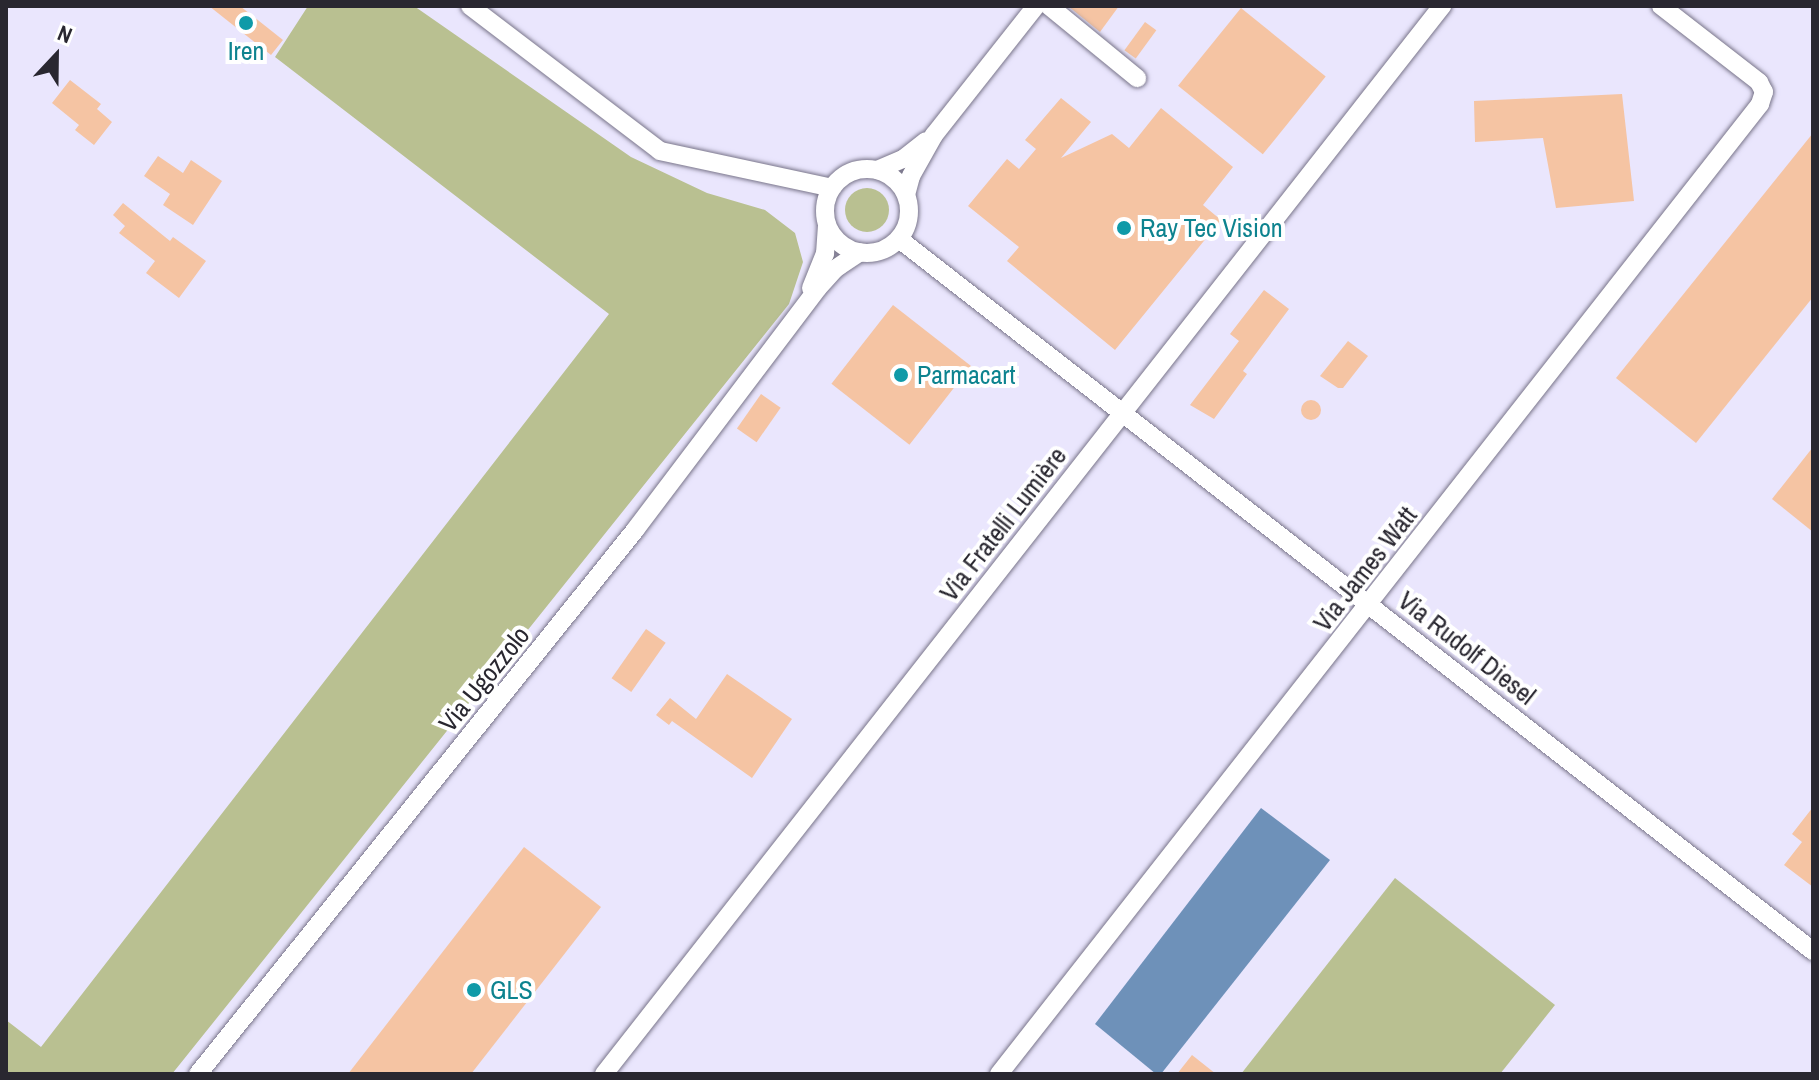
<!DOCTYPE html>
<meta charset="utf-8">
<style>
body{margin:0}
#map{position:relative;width:1819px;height:1080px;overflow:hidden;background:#eae6fd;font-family:"Archivo Narrow",sans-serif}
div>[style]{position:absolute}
.green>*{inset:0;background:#b9c091}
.round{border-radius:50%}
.water>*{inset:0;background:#6e91b9}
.building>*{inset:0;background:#f5c4a3;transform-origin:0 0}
.roads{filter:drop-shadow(0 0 2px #79758a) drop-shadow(0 0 2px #79758a)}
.street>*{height:18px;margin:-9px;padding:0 9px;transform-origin:9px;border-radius:9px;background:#fff}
.street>.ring{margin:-9px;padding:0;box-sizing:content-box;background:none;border:18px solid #fff;border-radius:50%}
.dots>*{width:22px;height:22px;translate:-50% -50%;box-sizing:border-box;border:4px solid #fff;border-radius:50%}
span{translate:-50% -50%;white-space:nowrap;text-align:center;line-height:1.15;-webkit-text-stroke:8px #fff;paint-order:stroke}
.culture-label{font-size:26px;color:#0d838f}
.left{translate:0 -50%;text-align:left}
.street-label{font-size:26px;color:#292730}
.frame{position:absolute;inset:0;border:8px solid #292730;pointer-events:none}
.north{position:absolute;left:16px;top:16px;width:80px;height:80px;-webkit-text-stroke:6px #fff;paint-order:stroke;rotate:22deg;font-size:22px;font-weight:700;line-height:32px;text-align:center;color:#292730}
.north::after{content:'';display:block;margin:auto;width:28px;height:36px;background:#292730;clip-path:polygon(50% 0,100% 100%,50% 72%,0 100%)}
</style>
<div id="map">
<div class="green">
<i style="clip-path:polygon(308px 6px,414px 6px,631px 157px,707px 193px,765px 210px,795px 233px,803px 262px,789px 304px,172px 1074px,6px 1074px,6px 1020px,41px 1047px,609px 314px,275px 57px)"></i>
<i class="round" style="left:845px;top:188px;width:44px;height:44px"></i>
<i style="clip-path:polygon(1395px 878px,1555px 1005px,1500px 1074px,1241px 1074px)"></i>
</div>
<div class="water">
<i style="clip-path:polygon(1261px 808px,1330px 860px,1161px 1074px,1156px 1074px,1095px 1024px)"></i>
</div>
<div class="building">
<i style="clip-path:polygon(209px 6px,240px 6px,283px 40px,271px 55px)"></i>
<i style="clip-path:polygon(1068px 6px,1119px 6px,1100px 32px)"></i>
<i style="left:1241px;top:8px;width:109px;height:100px;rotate:39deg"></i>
<i style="left:1145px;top:22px;width:14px;height:35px;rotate:36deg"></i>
<i style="clip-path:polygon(70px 80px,101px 104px,97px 109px,112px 122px,94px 145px,75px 130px,79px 125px,52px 103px)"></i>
<i style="clip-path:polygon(1622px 94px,1634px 201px,1556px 208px,1543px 138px,1475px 142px,1474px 101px)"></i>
<i style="clip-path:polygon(1061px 98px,1091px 122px,1061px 158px,1112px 134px,1129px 148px,1161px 108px,1233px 167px,1203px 205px,1221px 220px,1115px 350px,1007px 261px,1019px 247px,968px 206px,1007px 159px,1019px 169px,1036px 149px,1025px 140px)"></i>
<i style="clip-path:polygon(1813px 133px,1813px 297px,1696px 443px,1616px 378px)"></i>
<i style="clip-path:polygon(158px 156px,183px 173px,191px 160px,222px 181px,193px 225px,163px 205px,170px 194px,144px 176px)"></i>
<i style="clip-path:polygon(123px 203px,170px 241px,173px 237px,206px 261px,179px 298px,146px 273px,155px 261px,119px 233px,125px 226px,113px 215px)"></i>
<i style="clip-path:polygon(1264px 290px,1289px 309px,1243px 371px,1247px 374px,1214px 419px,1190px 405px,1239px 341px,1230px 334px)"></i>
<i style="left:893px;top:305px;width:99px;height:100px;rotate:38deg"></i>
<i style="clip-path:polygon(1348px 341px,1368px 356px,1343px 388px,1338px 388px,1320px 376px)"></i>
<i style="left:761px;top:394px;width:24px;height:42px;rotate:35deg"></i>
<i class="round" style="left:1301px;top:400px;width:20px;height:20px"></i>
<i style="clip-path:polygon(1813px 447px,1813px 532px,1772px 499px)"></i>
<i style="left:646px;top:629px;width:24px;height:60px;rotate:35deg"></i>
<i style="clip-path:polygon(727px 674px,792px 719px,752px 778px,672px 721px,669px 725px,656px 715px,670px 698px,696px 719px)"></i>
<i style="clip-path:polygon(1813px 807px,1813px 887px,1784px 865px,1802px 842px,1792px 834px)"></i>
<i style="clip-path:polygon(524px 847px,601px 907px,471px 1074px,348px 1074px)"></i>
<i style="clip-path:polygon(1192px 1055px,1216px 1074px,1177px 1074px)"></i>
</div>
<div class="roads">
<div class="street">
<i style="left:470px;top:6px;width:239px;rotate:37.3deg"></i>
<i style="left:660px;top:151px;width:176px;rotate:12.1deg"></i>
<i style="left:1049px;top:6px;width:114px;rotate:39.3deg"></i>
<i class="ring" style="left:825px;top:169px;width:66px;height:66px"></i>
<i style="left:877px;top:170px;width:28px;rotate:-23deg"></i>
<i style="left:903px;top:159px;width:29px;rotate:-38deg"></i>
<i style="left:906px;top:195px;width:20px;rotate:-75deg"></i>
<i style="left:911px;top:176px;width:47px;rotate:-60.7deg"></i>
<i style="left:934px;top:135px;width:164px;rotate:-51.7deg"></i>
<i style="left:899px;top:239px;width:1159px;rotate:37.92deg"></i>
<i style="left:811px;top:288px;width:37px;rotate:-68deg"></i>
<i style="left:825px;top:254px;width:29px;rotate:-86deg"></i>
<i style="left:198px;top:1074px;width:698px;rotate:-51.22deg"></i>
<i style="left:635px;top:530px;width:303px;rotate:-52.9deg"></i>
<i style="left:818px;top:288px;width:25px;rotate:-48deg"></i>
<i style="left:835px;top:269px;width:30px;rotate:-34deg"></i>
<i style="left:604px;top:1074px;width:1358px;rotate:-51.88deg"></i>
<i style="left:999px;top:1074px;width:1233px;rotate:-51.88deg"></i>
<i style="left:1760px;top:104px;width:13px;rotate:-72deg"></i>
<i style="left:1764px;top:92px;width:11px;rotate:-117deg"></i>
<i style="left:1759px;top:82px;width:124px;rotate:-142.2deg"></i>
</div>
</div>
<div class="dots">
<i style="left:246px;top:23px;background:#0f9aa8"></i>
<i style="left:1124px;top:228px;background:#0f9aa8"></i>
<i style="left:901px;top:375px;background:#0f9aa8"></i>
<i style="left:474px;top:990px;background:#0f9aa8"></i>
</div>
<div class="culture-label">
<span style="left:246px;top:51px">Iren</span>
<span class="left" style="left:1140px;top:228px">Ray Tec Vision</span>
<span class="left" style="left:917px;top:375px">Parmacart</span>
<span class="left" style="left:490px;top:990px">GLS</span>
</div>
<div class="street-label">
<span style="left:1003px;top:524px;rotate:-52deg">Via Fratelli Lumière</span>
<span style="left:1365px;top:569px;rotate:-52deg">Via James Watt</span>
<span style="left:1467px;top:648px;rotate:38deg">Via Rudolf Diesel</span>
<span style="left:484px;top:679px;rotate:-51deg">Via Ugozzolo</span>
</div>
<div class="frame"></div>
<div class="north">N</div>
</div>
